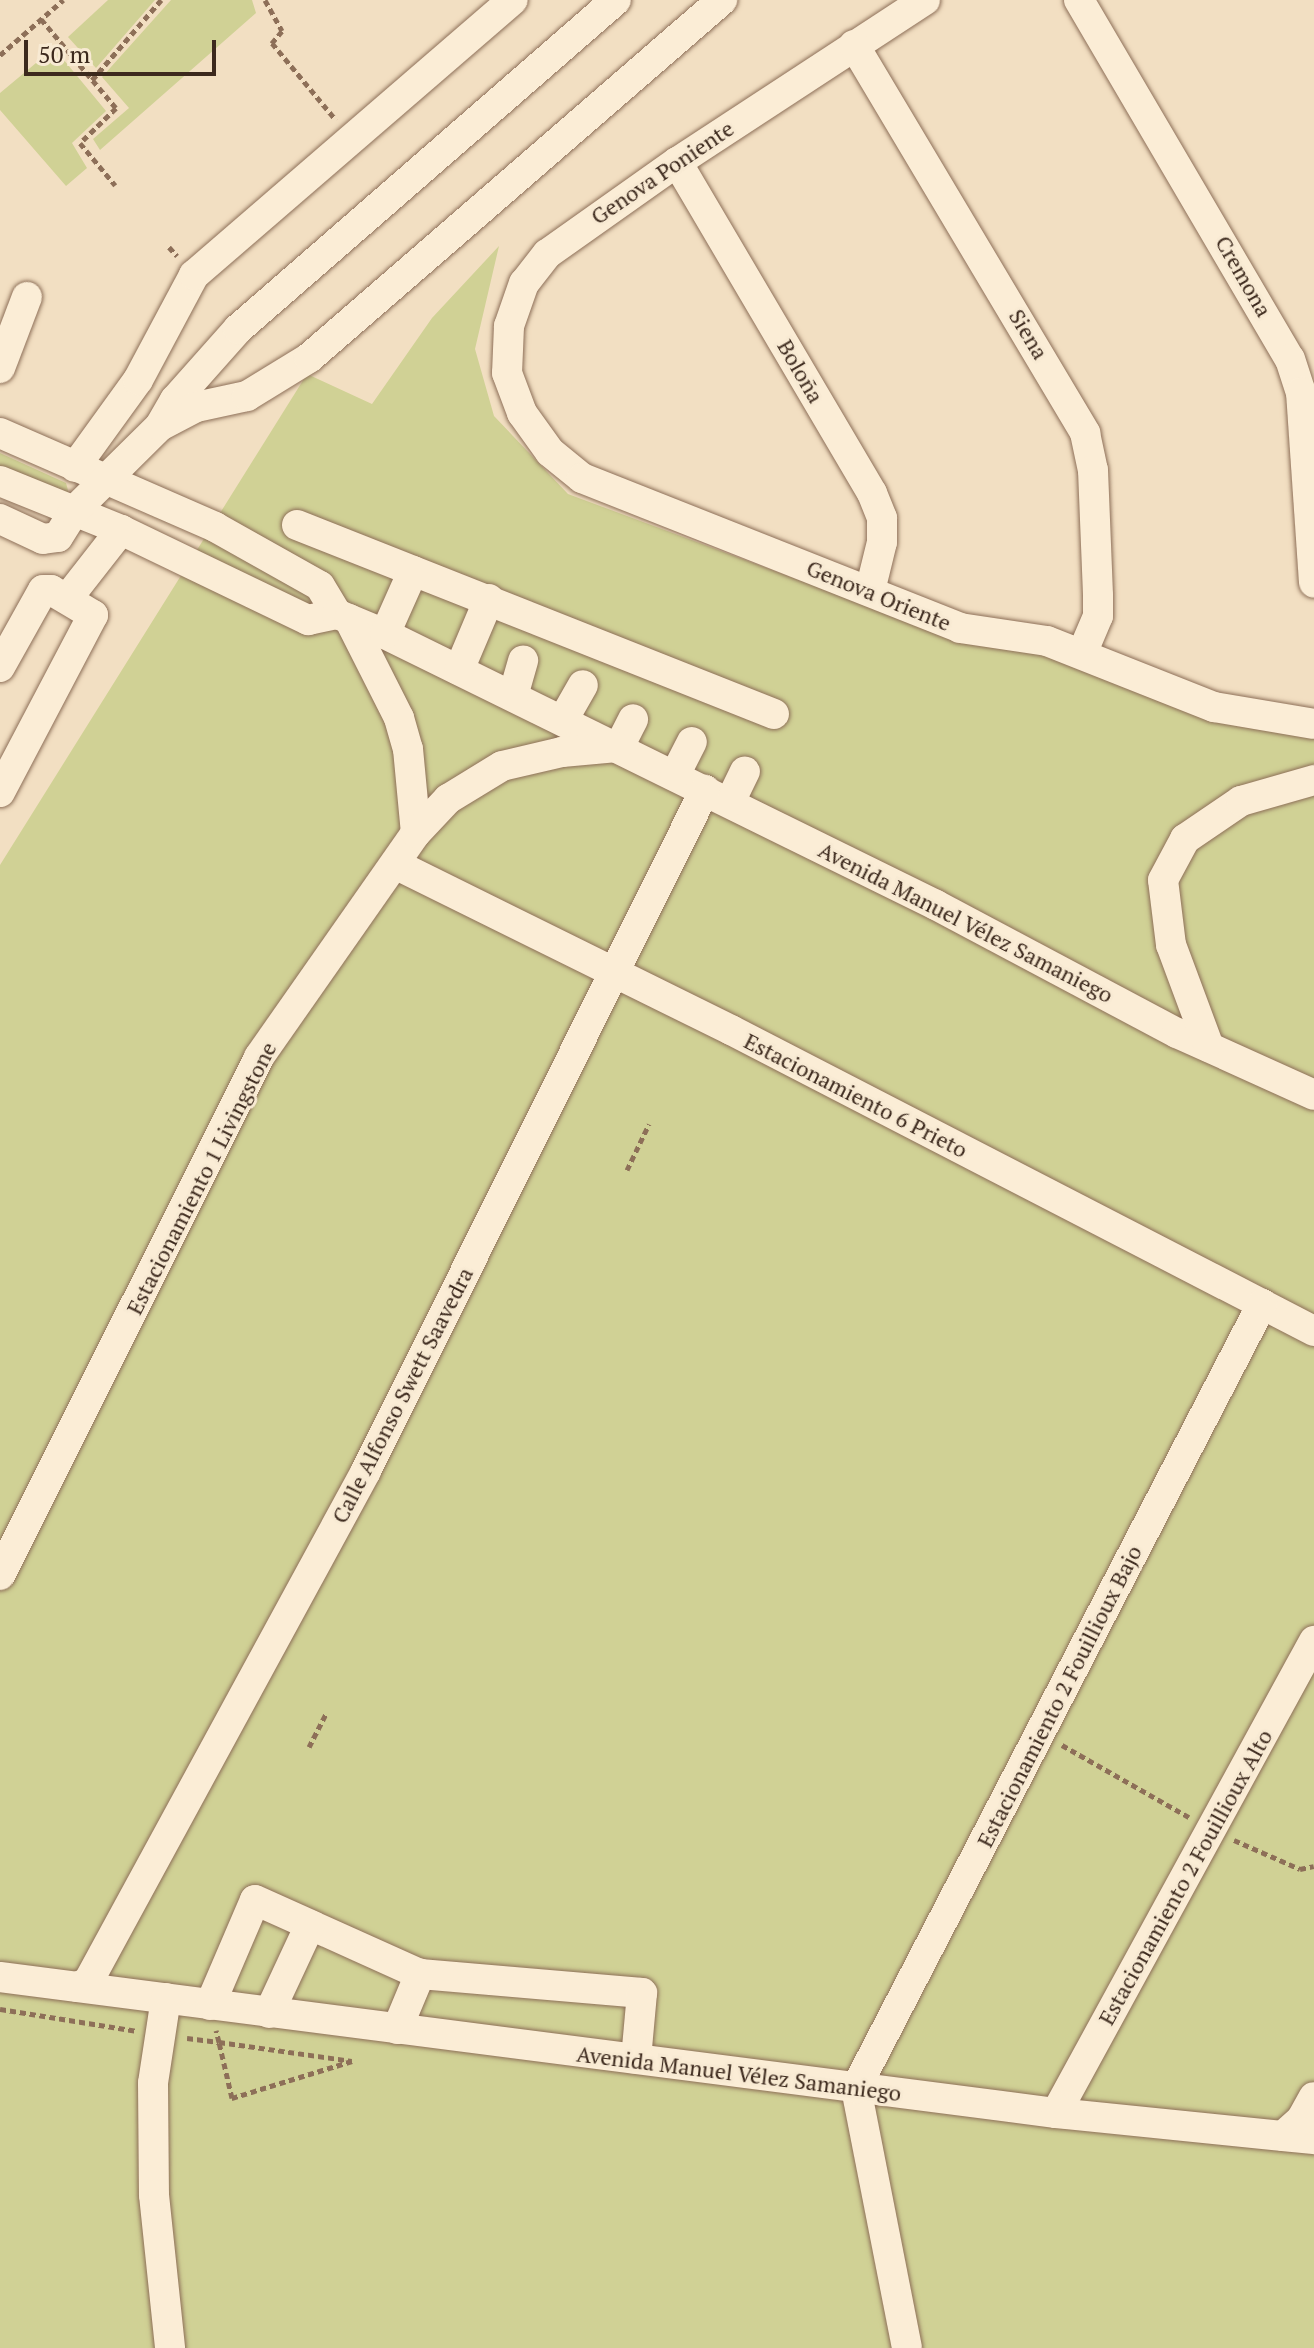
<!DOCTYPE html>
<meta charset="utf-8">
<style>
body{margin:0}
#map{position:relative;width:1314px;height:2348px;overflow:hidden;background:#f2dfc2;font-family:"PT Serif",serif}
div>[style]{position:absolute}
.green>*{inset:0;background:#d0d195}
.path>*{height:5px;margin-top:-2.5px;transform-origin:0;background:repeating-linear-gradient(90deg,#8d6f58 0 6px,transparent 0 10px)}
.roads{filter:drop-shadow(0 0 2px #8d6f58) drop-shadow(0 0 2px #8d6f58)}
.minor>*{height:30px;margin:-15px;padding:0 15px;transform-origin:15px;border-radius:15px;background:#fbedd6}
span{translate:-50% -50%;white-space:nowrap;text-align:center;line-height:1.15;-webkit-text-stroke:6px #f8ead3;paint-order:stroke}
.street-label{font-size:22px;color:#3c291d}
.scale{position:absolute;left:24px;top:40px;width:192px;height:36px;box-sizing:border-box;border:4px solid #3c291d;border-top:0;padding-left:10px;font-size:24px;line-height:28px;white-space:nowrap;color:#3c291d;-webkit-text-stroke:6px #f8ead3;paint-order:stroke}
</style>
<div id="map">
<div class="green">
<i style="clip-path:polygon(108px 0,155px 0,96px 68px,68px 37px)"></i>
<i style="clip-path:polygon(171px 0,252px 0,256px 13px,100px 150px,93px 139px,129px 108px,102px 77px)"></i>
<i style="clip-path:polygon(54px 48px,106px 111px,72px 143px,87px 168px,66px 186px,0 110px,0 93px)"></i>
<i style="clip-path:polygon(499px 246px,475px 349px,494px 416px,568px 494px,866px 605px,1044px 648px,1314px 737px,1314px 2348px,0 2348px,0 865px,307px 374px,372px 404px,432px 318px)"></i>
<i style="clip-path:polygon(0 453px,66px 483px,69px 494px,0 472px)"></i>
</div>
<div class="path">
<i style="left:265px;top:0;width:35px;rotate:61deg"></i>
<i style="left:282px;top:31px;width:16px;rotate:130deg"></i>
<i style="left:272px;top:43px;width:100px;rotate:50.3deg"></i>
<i style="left:41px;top:19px;width:116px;rotate:49.9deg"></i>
<i style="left:116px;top:108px;width:50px;rotate:135.8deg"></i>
<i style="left:80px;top:143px;width:55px;rotate:50.2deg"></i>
<i style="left:0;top:55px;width:84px;rotate:-41.1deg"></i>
<i style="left:92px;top:80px;width:106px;rotate:-49.2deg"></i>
<i style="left:169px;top:247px;width:12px;rotate:48deg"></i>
<i style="left:627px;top:1170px;width:51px;rotate:-64.4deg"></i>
<i style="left:1062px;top:1745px;width:146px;rotate:29.6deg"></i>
<i style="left:309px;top:1747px;width:37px;rotate:-63deg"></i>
<i style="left:1234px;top:1840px;width:72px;rotate:23.7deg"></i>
<i style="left:1300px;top:1869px;width:14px;rotate:-12deg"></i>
<i style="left:0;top:2009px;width:139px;rotate:9.1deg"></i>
<i style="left:187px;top:2038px;width:32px;rotate:7deg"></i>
<i style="left:219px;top:2042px;width:134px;rotate:8.1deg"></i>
<i style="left:352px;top:2061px;width:126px;rotate:162.9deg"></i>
<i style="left:232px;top:2098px;width:57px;rotate:-103.1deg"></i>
<i style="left:219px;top:2042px;width:12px;rotate:-104deg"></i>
</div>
<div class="roads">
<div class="minor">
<i style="left:925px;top:0;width:296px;rotate:146.8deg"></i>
<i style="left:677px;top:162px;width:159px;rotate:144.7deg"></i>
<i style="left:547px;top:254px;width:37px;rotate:128deg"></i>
<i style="left:524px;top:283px;width:46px;rotate:109.2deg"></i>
<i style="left:509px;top:326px;width:47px;rotate:92.4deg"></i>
<i style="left:507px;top:373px;width:43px;rotate:69.4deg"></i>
<i style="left:522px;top:413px;width:48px;rotate:54.3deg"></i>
<i style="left:550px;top:452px;width:41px;rotate:39.1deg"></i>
<i style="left:582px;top:478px;width:407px;rotate:21.6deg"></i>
<i style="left:960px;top:628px;width:88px;rotate:8.5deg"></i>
<i style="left:1047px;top:641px;width:180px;rotate:21.6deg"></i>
<i style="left:1214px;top:707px;width:101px;rotate:9.6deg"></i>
<i style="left:1079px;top:0;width:416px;rotate:59.6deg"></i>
<i style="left:1290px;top:359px;width:35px;rotate:72deg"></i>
<i style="left:1301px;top:392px;width:191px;rotate:86.1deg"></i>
<i style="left:854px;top:45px;width:452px;rotate:59.2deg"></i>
<i style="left:1085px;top:433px;width:38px;rotate:78deg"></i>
<i style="left:1093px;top:470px;width:126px;rotate:87.7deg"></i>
<i style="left:1098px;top:596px;width:20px;rotate:90deg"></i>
<i style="left:1098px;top:616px;width:39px;rotate:113deg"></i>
<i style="left:677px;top:162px;width:384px;rotate:59.5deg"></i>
<i style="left:872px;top:493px;width:27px;rotate:68deg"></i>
<i style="left:882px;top:518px;width:24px;rotate:90deg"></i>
<i style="left:882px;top:542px;width:50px;rotate:103.8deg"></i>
<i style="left:0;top:368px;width:76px;rotate:-69.2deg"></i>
<i style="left:161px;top:424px;width:28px;rotate:-60deg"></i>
<i style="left:175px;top:400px;width:95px;rotate:-48.4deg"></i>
<i style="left:238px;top:329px;width:501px;rotate:-41.04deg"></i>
<i style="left:0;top:433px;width:235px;rotate:23.6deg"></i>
<i style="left:215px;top:527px;width:120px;rotate:29.3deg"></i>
<i style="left:320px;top:586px;width:33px;rotate:59deg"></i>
<i style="left:75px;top:467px;width:107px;rotate:-54.1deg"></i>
<i style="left:138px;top:380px;width:119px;rotate:-61.9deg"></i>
<i style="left:194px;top:275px;width:421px;rotate:-40.8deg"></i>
<i style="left:0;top:481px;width:131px;rotate:22deg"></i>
<i style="left:121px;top:530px;width:208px;rotate:25.7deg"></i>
<i style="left:308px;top:620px;width:30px;rotate:-12deg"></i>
<i style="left:337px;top:614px;width:52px;rotate:22.6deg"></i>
<i style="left:385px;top:634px;width:614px;rotate:26.19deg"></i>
<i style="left:936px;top:905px;width:273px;rotate:28deg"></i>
<i style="left:1177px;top:1033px;width:150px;rotate:24.3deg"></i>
<i style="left:0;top:519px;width:47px;rotate:24.9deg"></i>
<i style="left:43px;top:539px;width:15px;rotate:-8deg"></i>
<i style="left:58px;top:537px;width:31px;rotate:-58deg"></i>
<i style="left:74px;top:511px;width:121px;rotate:-44.7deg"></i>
<i style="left:160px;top:426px;width:41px;rotate:-27.8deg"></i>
<i style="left:196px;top:407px;width:52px;rotate:-12.2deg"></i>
<i style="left:247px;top:396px;width:73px;rotate:-31.5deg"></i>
<i style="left:309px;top:358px;width:547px;rotate:-40.92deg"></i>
<i style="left:297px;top:525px;width:513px;rotate:21.61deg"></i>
<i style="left:67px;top:599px;width:88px;rotate:-52deg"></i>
<i style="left:349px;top:619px;width:111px;rotate:63.2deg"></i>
<i style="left:399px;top:718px;width:32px;rotate:74deg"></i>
<i style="left:408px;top:749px;width:84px;rotate:84.6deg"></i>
<i style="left:385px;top:634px;width:69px;rotate:-66deg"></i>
<i style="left:0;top:667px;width:88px;rotate:-60.8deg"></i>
<i style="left:43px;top:590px;width:8px"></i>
<i style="left:51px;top:590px;width:49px;rotate:30.8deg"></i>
<i style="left:93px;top:615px;width:200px;rotate:117.7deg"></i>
<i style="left:459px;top:670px;width:77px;rotate:-67.1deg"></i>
<i style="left:513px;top:696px;width:37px;rotate:-74deg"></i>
<i style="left:563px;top:720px;width:40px;rotate:-60.3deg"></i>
<i style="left:619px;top:747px;width:31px;rotate:-63deg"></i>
<i style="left:675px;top:775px;width:37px;rotate:-63deg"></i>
<i style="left:730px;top:802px;width:34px;rotate:-64deg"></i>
<i style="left:395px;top:864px;width:375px;rotate:26.3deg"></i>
<i style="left:731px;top:1030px;width:656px;rotate:27.31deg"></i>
<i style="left:1209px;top:1047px;width:109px;rotate:-110.4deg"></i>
<i style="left:1171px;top:945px;width:65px;rotate:-97deg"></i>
<i style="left:1163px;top:880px;width:47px;rotate:-61.8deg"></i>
<i style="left:1185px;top:839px;width:68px;rotate:-34.2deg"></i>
<i style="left:1241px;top:801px;width:76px;rotate:-16deg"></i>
<i style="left:0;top:1575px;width:579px;rotate:-63.43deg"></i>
<i style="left:259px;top:1057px;width:274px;rotate:-55deg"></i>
<i style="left:416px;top:833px;width:47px;rotate:-46.7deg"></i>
<i style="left:448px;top:799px;width:63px;rotate:-31.4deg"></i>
<i style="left:502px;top:766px;width:62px;rotate:-13.1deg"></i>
<i style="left:562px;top:752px;width:55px;rotate:-5.2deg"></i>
<i style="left:0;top:1977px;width:1065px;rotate:7.34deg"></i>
<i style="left:1056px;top:2113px;width:259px;rotate:5.8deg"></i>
<i style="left:77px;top:1987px;width:12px;rotate:-24deg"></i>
<i style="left:88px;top:1982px;width:582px;rotate:-61.45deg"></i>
<i style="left:366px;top:1471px;width:761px;rotate:-63.54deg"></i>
<i style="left:166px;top:1998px;width:86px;rotate:98.7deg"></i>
<i style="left:153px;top:2083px;width:112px;rotate:89.5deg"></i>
<i style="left:154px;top:2195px;width:154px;rotate:84deg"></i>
<i style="left:210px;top:2005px;width:114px;rotate:-66.8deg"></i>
<i style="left:255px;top:1900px;width:181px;rotate:24.2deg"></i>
<i style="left:420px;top:1974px;width:223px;rotate:4.9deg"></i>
<i style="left:642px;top:1993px;width:66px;rotate:95.2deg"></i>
<i style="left:269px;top:2013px;width:97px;rotate:-65deg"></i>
<i style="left:397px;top:2029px;width:60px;rotate:-67.3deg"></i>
<i style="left:1056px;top:2113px;width:538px;rotate:-61.34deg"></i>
<i style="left:1283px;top:2136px;width:24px;rotate:-42deg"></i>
<i style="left:1301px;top:2120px;width:26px;rotate:-61deg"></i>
<i style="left:907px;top:2348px;width:265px;rotate:-101.1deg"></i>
<i style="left:856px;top:2088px;width:883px;rotate:-62.62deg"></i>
</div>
</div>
<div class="street-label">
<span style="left:662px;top:172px;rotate:-34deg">Genova Poniente</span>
<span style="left:1244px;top:276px;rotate:60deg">Cremona</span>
<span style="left:1029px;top:334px;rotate:59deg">Siena</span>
<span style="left:801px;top:371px;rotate:60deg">Boloña</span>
<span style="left:879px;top:595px;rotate:22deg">Genova Oriente</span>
<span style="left:966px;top:922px;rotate:27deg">Avenida Manuel Vélez Samaniego</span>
<span style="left:856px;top:1095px;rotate:27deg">Estacionamiento 6 Prieto</span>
<span style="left:201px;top:1178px;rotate:-63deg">Estacionamiento 1 Livingstone</span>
<span style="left:402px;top:1395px;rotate:-63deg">Calle Alfonso Swett Saavedra</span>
<span style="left:1059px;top:1696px;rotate:-63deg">Estacionamiento 2 Fouillioux Bajo</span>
<span style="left:1185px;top:1877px;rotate:-61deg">Estacionamiento 2 Fouillioux Alto</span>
<span style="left:739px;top:2073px;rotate:7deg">Avenida Manuel Vélez Samaniego</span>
</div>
<div class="scale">50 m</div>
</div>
